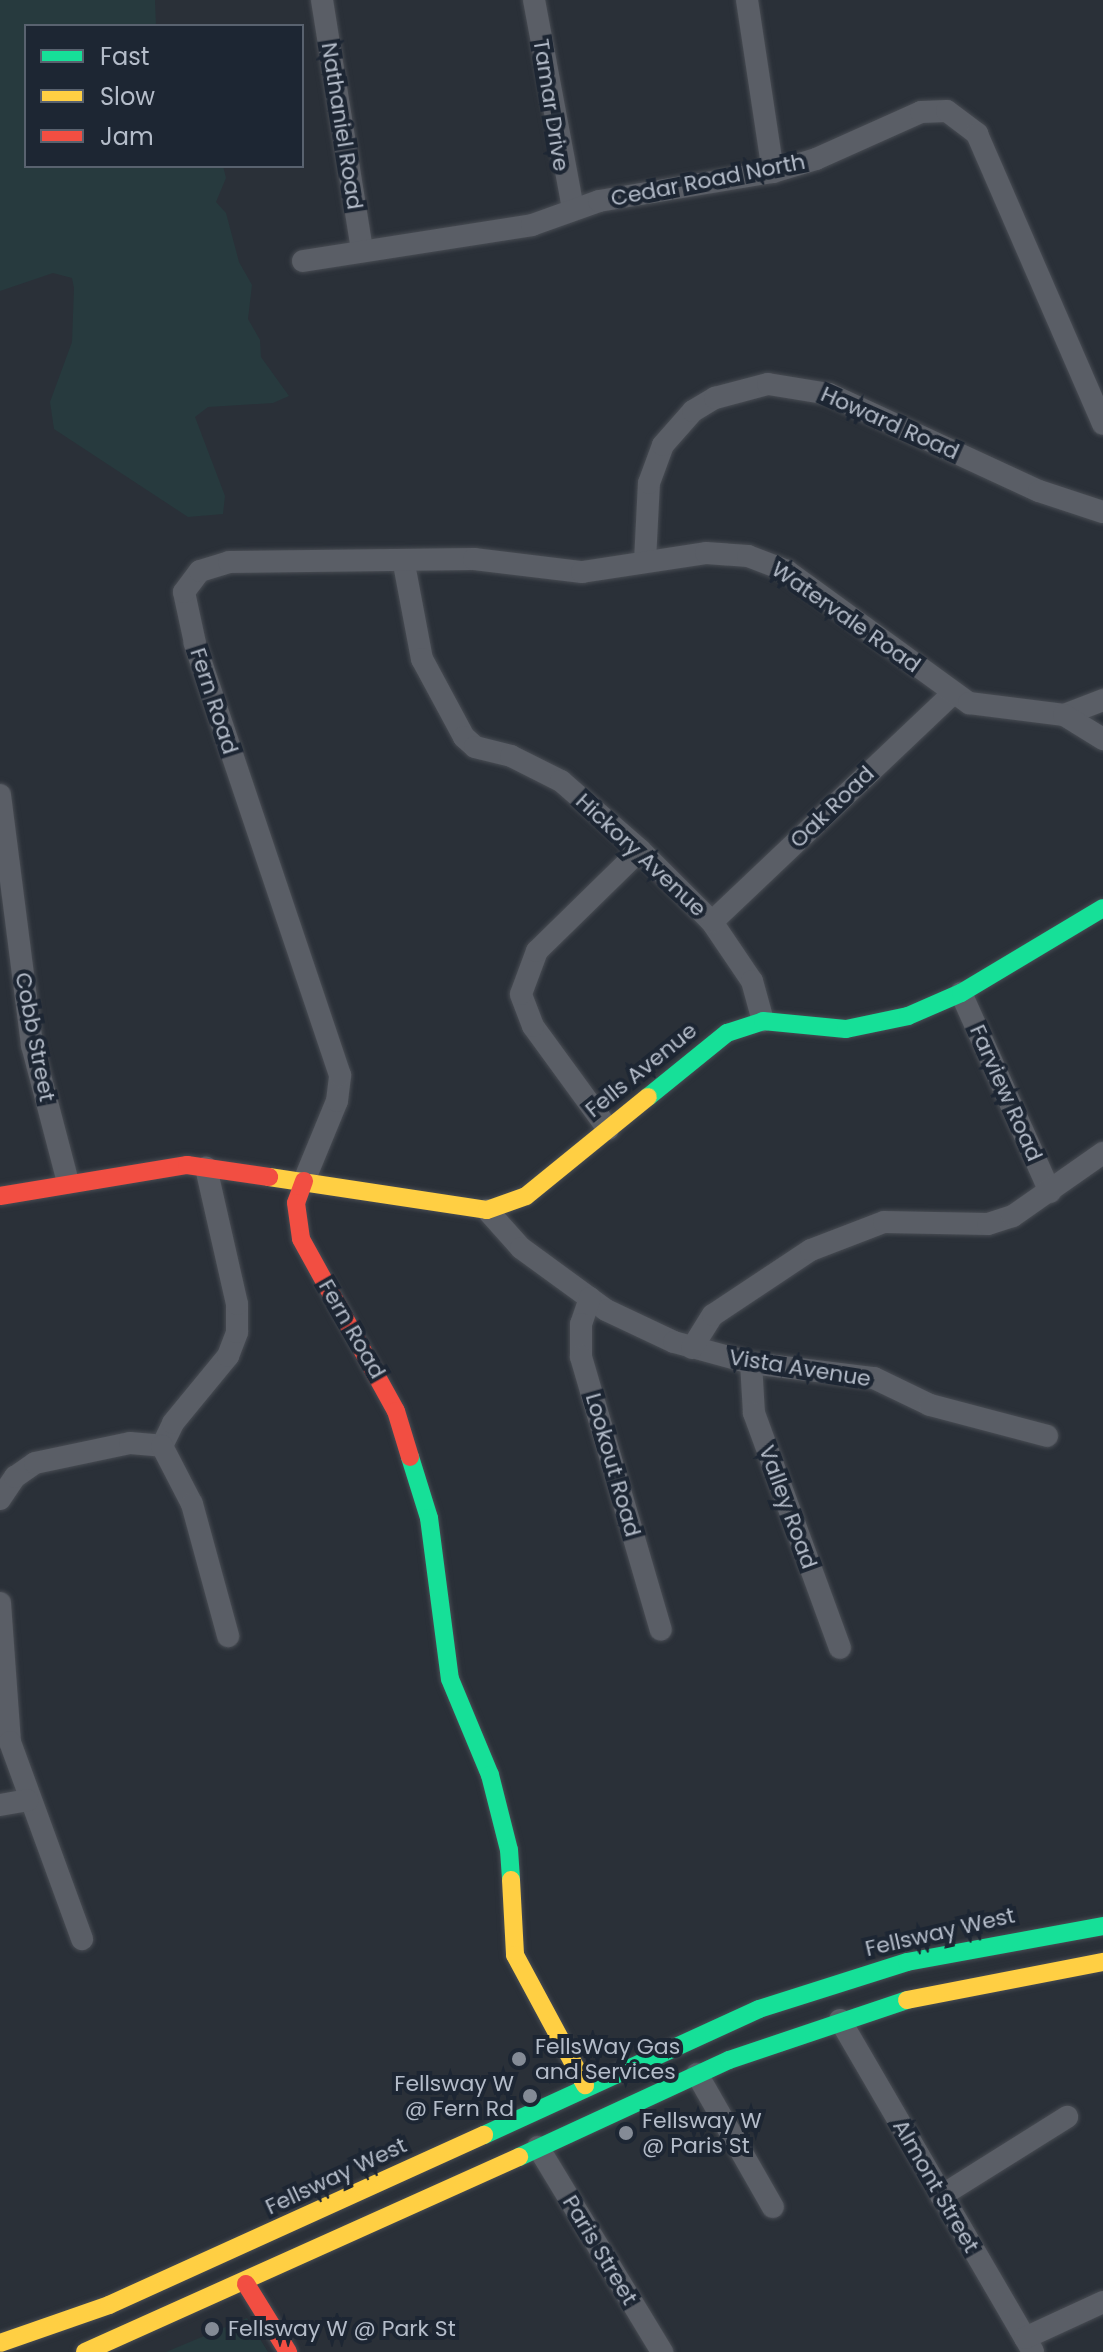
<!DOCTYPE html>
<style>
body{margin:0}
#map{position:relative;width:1103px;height:2352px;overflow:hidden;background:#2a3038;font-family:Poppins,sans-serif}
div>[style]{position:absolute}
.green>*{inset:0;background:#273a3e}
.roads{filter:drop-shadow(0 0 2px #484c53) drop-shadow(0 0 2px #484c53)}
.street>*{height:22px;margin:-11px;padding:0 11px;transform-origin:11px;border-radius:11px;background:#5a5e66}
.fast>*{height:18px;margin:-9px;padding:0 9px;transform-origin:9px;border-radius:9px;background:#16e098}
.slow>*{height:18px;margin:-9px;padding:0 9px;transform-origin:9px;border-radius:9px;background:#ffcf43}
.jam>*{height:18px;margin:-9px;padding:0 9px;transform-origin:9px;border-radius:9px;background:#f24e42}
.dots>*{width:22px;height:22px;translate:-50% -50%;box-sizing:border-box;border:4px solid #1d2633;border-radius:50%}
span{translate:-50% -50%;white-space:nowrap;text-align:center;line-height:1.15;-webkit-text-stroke:8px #1d2633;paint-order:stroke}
.street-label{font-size:22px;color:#b4bcc9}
.poi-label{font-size:22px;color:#b4bcc9}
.left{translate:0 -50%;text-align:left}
.right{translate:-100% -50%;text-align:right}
.legend{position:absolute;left:24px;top:24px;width:280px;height:144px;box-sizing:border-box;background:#1d2633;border:2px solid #59626f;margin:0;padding:10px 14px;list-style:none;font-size:24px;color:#b4bcc9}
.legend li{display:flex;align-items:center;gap:16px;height:40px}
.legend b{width:40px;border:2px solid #59626f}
</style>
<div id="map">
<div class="green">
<i style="clip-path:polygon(0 0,155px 0,156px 26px,26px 26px,26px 166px,223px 166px,226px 178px,216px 202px,226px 213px,239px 262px,252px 285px,248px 319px,260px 340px,261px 357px,289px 396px,273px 403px,208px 407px,195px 417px,225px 496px,223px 514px,188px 517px,54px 429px,50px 402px,72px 342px,74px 288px,72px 278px,53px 273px,0 291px)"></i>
<i style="clip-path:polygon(247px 2318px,268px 2352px,166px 2352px)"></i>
</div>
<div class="roads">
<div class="street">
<i style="left:322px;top:0;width:254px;rotate:80.9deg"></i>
<i style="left:534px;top:0;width:213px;rotate:79.4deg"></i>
<i style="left:747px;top:0;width:174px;rotate:81.4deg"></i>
<i style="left:303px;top:261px;width:232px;rotate:-8.9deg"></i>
<i style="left:532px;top:225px;width:71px;rotate:-19.7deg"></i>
<i style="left:599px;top:201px;width:176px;rotate:-9.5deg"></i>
<i style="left:773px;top:172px;width:45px;rotate:-16.8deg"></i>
<i style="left:816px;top:159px;width:115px;rotate:-24.1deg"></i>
<i style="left:921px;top:112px;width:26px;rotate:-2deg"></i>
<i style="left:947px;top:111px;width:38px;rotate:37deg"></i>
<i style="left:977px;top:134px;width:316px;rotate:66.5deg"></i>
<i style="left:645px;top:561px;width:78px;rotate:-87.1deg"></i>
<i style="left:649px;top:483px;width:40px;rotate:-69.8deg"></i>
<i style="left:663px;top:445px;width:45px;rotate:-48.6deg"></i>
<i style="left:693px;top:411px;width:26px;rotate:-31deg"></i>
<i style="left:715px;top:398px;width:55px;rotate:-14.8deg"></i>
<i style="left:768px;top:384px;width:62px;rotate:9.3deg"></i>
<i style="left:829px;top:394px;width:231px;rotate:24.8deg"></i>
<i style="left:1039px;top:491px;width:67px;rotate:18.2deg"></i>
<i style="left:404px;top:564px;width:97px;rotate:79.3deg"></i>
<i style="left:422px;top:659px;width:89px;rotate:61.7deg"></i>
<i style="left:464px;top:737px;width:15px;rotate:42deg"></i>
<i style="left:475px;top:747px;width:37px;rotate:14deg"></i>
<i style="left:511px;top:756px;width:56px;rotate:26.6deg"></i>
<i style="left:561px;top:781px;width:105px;rotate:41.1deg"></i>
<i style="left:640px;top:850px;width:102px;rotate:45deg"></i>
<i style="left:712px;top:922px;width:71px;rotate:55.9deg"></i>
<i style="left:752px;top:981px;width:41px;rotate:74.6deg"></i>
<i style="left:1064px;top:715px;width:42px;rotate:-21deg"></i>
<i style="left:0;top:795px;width:252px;rotate:82.7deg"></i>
<i style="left:32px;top:1045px;width:142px;rotate:75.3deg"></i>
<i style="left:712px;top:922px;width:332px;rotate:-43.5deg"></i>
<i style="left:961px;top:993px;width:218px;rotate:65.9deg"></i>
<i style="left:608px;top:1129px;width:127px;rotate:-126.1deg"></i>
<i style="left:533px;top:1026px;width:34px;rotate:-111deg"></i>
<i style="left:521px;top:994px;width:46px;rotate:-69.6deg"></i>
<i style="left:537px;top:951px;width:144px;rotate:-44.4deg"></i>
<i style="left:304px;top:1181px;width:87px;rotate:-67.6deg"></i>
<i style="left:337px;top:1101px;width:26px;rotate:-83deg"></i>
<i style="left:340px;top:1075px;width:456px;rotate:-108.6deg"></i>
<i style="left:195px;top:643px;width:52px;rotate:-102.2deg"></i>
<i style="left:184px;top:592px;width:26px;rotate:-53deg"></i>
<i style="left:200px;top:571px;width:30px;rotate:-17deg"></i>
<i style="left:229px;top:562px;width:245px;rotate:-0.7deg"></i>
<i style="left:474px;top:559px;width:109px;rotate:6.9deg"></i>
<i style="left:582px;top:572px;width:125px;rotate:-8.7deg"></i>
<i style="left:706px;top:553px;width:42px;rotate:4.1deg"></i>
<i style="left:748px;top:556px;width:42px;rotate:21deg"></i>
<i style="left:787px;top:571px;width:225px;rotate:36deg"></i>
<i style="left:969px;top:703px;width:96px;rotate:7.2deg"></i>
<i style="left:1064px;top:715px;width:46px;rotate:31.6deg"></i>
<i style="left:487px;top:1210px;width:51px;rotate:48.2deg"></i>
<i style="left:521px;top:1248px;width:105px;rotate:36.1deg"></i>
<i style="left:606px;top:1310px;width:75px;rotate:25.2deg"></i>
<i style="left:674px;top:1342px;width:80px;rotate:15.3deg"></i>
<i style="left:751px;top:1363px;width:124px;rotate:7deg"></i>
<i style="left:874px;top:1378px;width:62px;rotate:25.7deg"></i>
<i style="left:930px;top:1405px;width:121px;rotate:14.8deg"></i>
<i style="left:590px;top:1298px;width:28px;rotate:109deg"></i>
<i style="left:581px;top:1324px;width:33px;rotate:90deg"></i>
<i style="left:581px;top:1357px;width:284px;rotate:73.7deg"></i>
<i style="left:692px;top:1348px;width:39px;rotate:-58deg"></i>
<i style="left:713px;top:1315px;width:118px;rotate:-33.6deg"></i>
<i style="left:811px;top:1250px;width:78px;rotate:-21deg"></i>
<i style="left:884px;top:1222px;width:104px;rotate:1.1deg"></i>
<i style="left:988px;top:1224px;width:26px;rotate:-18deg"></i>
<i style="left:1013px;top:1216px;width:110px;rotate:-35deg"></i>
<i style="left:751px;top:1363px;width:50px;rotate:86.6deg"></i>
<i style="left:754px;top:1413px;width:250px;rotate:69.9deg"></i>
<i style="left:162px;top:1446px;width:25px;rotate:-64deg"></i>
<i style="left:173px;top:1423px;width:87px;rotate:-50.6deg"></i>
<i style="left:228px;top:1356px;width:26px;rotate:-69deg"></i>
<i style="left:237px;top:1332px;width:28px;rotate:-90deg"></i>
<i style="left:237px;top:1304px;width:140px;rotate:-102.8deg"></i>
<i style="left:0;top:1499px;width:27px;rotate:-56deg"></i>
<i style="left:15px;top:1477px;width:24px;rotate:-35deg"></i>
<i style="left:35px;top:1463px;width:97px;rotate:-11.9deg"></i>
<i style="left:130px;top:1443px;width:32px;rotate:5deg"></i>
<i style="left:162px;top:1446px;width:65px;rotate:62.7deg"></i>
<i style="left:192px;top:1504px;width:137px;rotate:74.7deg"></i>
<i style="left:0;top:1603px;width:139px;rotate:85.9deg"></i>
<i style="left:10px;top:1742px;width:210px;rotate:69.9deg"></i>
<i style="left:0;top:1805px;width:28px;rotate:-10deg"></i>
<i style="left:840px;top:2020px;width:384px;rotate:59.8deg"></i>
<i style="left:697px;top:2074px;width:153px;rotate:60.3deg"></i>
<i style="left:538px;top:2147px;width:240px;rotate:58.8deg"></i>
<i style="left:941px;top:2196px;width:149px;rotate:-32.1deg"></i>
<i style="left:1025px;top:2338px;width:86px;rotate:-24.8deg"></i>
</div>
<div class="fast">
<i style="left:648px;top:1097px;width:102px;rotate:-39deg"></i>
<i style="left:727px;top:1033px;width:38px;rotate:-18deg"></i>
<i style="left:763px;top:1021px;width:83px;rotate:5.5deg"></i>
<i style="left:846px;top:1029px;width:63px;rotate:-11.8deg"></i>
<i style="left:908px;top:1016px;width:58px;rotate:-23.5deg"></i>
<i style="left:961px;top:993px;width:165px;rotate:-30.9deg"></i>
<i style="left:410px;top:1457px;width:64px;rotate:72.7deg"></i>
<i style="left:429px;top:1518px;width:162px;rotate:82.6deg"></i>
<i style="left:450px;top:1679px;width:104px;rotate:67.4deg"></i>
<i style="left:490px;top:1775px;width:77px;rotate:75.8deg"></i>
<i style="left:509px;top:1850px;width:30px;rotate:86deg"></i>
<i style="left:484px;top:2135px;width:302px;rotate:-24.6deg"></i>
<i style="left:759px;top:2009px;width:155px;rotate:-17.6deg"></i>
<i style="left:907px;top:1962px;width:199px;rotate:-10.4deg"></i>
<i style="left:519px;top:2157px;width:231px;rotate:-24.8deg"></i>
<i style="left:729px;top:2060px;width:188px;rotate:-18.6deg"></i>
</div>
<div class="slow">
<i style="left:269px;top:1177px;width:220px;rotate:8.6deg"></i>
<i style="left:487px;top:1210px;width:41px;rotate:-19.7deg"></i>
<i style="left:526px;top:1196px;width:157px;rotate:-39.1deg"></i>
<i style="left:511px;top:1880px;width:75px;rotate:86.9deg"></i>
<i style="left:515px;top:1955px;width:148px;rotate:61.7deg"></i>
<i style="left:907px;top:2000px;width:200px;rotate:-11deg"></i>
<i style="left:0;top:2343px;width:115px;rotate:-19.2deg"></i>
<i style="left:109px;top:2305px;width:412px;rotate:-24.4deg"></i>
<i style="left:85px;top:2352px;width:476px;rotate:-24.2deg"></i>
</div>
<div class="jam">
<i style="left:304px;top:1181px;width:23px;rotate:110deg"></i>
<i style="left:296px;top:1203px;width:36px;rotate:82deg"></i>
<i style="left:301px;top:1239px;width:196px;rotate:61.1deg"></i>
<i style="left:396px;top:1411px;width:48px;rotate:73.1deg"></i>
<i style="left:0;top:1196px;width:190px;rotate:-9.4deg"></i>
<i style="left:187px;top:1165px;width:83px;rotate:8.3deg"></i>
<i style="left:246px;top:2284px;width:80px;rotate:58.3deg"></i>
</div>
</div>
<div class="dots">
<i style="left:519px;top:2059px;background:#848b96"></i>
<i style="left:530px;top:2096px;background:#848b96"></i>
<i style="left:626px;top:2133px;background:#848b96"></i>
<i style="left:212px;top:2329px;background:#848b96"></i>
</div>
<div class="street-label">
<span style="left:551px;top:105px;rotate:81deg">Tamar Drive</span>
<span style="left:342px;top:126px;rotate:81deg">Nathaniel Road</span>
<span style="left:708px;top:180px;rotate:-11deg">Cedar Road North</span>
<span style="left:890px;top:423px;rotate:24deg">Howard Road</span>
<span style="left:846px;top:617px;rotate:35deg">Watervale Road</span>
<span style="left:214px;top:701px;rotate:72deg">Fern Road</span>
<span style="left:832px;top:807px;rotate:-44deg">Oak Road</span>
<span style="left:641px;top:855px;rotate:43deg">Hickory Avenue</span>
<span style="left:35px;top:1037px;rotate:79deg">Cobb Street</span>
<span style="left:641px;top:1070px;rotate:-39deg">Fells Avenue</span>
<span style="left:1006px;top:1093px;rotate:66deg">Farview Road</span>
<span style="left:352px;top:1329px;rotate:60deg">Fern Road</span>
<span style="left:800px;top:1368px;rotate:9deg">Vista Avenue</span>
<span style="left:613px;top:1465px;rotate:74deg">Lookout Road</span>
<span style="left:788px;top:1507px;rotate:70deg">Valley Road</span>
<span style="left:940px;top:1932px;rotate:-13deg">Fellsway West</span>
<span style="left:336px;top:2176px;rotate:-25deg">Fellsway West</span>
<span style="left:936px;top:2186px;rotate:60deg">Almont Street</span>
<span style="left:600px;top:2250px;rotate:59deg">Paris Street</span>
</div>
<div class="poi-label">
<span class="left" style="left:535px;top:2059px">FellsWay Gas<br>and Services</span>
<span class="right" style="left:514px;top:2096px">Fellsway W<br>@ Fern Rd</span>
<span class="left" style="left:642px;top:2133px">Fellsway W<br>@ Paris St</span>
<span class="left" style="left:228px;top:2329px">Fellsway W @ Park St</span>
</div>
<ul class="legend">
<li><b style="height:10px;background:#16e098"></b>Fast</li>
<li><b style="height:10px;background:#ffcf43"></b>Slow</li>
<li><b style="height:10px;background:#f24e42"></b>Jam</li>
</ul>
</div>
